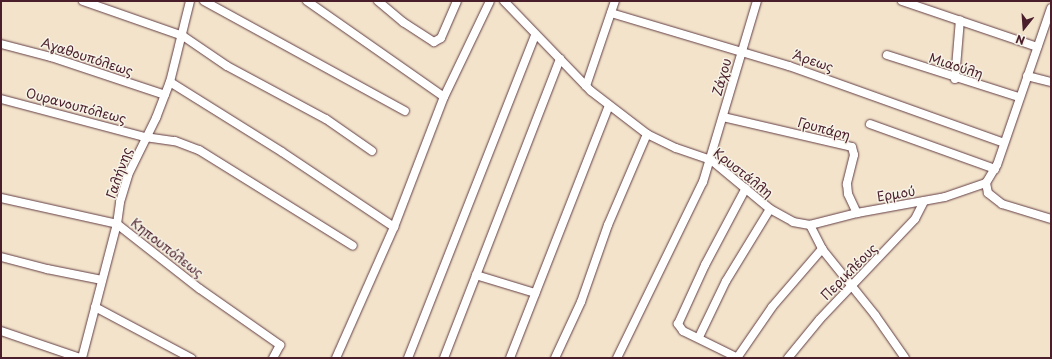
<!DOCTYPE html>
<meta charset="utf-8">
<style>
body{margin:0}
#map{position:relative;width:1052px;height:359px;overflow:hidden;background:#f2e3ca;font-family:"Playpen Sans",sans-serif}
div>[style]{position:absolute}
.roads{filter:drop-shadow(0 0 1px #633c43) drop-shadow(0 0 1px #633c43)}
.minor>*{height:8px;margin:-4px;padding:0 4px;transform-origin:4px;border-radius:4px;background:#fff}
span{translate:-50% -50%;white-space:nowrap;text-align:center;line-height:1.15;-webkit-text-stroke:3px #f7f3e8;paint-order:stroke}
.street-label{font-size:13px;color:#4a1f2b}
.frame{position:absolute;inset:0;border:2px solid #4a1f2b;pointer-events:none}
.north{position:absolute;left:1004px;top:8px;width:40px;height:40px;-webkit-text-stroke:3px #f7f3e8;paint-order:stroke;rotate:197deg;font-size:11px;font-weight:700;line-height:16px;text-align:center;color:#4a1f2b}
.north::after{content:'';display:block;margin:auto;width:14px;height:18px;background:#4a1f2b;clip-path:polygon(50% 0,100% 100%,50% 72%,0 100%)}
</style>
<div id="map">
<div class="roads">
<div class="minor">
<i style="left:83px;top:1px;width:106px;rotate:19.3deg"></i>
<i style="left:183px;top:36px;width:53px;rotate:34.3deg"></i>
<i style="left:227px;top:66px;width:112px;rotate:28.2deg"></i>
<i style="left:326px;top:119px;width:56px;rotate:34.8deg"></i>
<i style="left:204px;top:1px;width:229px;rotate:28.7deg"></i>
<i style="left:307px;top:1px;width:167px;rotate:35deg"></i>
<i style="left:378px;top:1px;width:33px;rotate:40deg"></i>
<i style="left:403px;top:22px;width:37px;rotate:33deg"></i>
<i style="left:434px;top:42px;width:8px;rotate:-30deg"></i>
<i style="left:441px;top:38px;width:40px;rotate:-66.6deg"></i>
<i style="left:504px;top:1px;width:125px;rotate:46deg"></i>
<i style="left:591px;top:91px;width:71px;rotate:37.5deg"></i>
<i style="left:647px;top:134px;width:32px;rotate:26deg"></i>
<i style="left:676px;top:148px;width:37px;rotate:19deg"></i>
<i style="left:711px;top:160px;width:77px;rotate:39.7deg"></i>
<i style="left:770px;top:209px;width:26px;rotate:29deg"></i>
<i style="left:793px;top:222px;width:17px;rotate:10deg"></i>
<i style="left:810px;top:225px;width:49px;rotate:-14.3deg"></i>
<i style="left:857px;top:213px;width:89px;rotate:-10.3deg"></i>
<i style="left:945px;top:197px;width:43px;rotate:-18.9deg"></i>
<i style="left:986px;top:183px;width:21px;rotate:-59deg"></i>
<i style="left:997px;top:165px;width:166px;rotate:-71deg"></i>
<i style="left:902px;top:1px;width:143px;rotate:18.8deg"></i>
<i style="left:611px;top:13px;width:186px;rotate:16.6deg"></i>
<i style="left:789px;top:66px;width:228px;rotate:19.7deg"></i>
<i style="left:1px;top:44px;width:52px;rotate:14.6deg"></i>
<i style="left:51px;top:57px;width:120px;rotate:18.4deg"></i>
<i style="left:887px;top:55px;width:139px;rotate:17.7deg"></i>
<i style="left:1027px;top:76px;width:25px;rotate:14deg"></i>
<i style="left:955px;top:79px;width:59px;rotate:-85.2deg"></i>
<i style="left:170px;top:82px;width:132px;rotate:32deg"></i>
<i style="left:282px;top:152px;width:135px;rotate:33.8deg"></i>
<i style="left:586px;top:86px;width:90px;rotate:-71.2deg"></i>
<i style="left:1px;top:99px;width:149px;rotate:14.8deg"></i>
<i style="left:145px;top:137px;width:30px;rotate:8deg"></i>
<i style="left:175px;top:141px;width:26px;rotate:21deg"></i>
<i style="left:199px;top:150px;width:181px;rotate:31.9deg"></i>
<i style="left:723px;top:117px;width:132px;rotate:13.1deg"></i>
<i style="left:852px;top:147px;width:8px;rotate:76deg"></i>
<i style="left:854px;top:155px;width:30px;rotate:104deg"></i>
<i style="left:847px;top:184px;width:10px;rotate:84deg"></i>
<i style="left:848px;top:194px;width:21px;rotate:65deg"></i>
<i style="left:870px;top:124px;width:133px;rotate:19.8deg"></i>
<i style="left:986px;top:183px;width:10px;rotate:79deg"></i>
<i style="left:988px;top:193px;width:18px;rotate:38deg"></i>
<i style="left:1002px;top:204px;width:51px;rotate:17deg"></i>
<i style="left:1px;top:198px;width:119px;rotate:12.6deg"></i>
<i style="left:117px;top:224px;width:105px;rotate:38.1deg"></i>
<i style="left:200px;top:289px;width:98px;rotate:35deg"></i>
<i style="left:280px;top:345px;width:15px;rotate:118deg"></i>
<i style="left:810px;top:225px;width:27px;rotate:63deg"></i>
<i style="left:822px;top:249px;width:85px;rotate:51.2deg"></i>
<i style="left:875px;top:315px;width:52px;rotate:55.1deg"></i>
<i style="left:1px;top:257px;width:48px;rotate:14.6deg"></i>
<i style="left:47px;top:269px;width:56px;rotate:11.3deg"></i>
<i style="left:476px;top:275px;width:62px;rotate:17deg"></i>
<i style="left:95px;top:307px;width:109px;rotate:28deg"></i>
<i style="left:1px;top:331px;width:83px;rotate:18.9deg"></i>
<i style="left:699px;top:337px;width:62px;rotate:-64.3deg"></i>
<i style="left:726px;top:281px;width:84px;rotate:-58.6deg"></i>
<i style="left:82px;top:358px;width:138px;rotate:-75.4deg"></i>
<i style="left:117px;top:224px;width:22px;rotate:-82deg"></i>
<i style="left:120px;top:202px;width:28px;rotate:-73deg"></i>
<i style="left:128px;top:175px;width:64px;rotate:-63.8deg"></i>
<i style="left:156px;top:118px;width:39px;rotate:-69deg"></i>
<i style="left:170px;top:82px;width:83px;rotate:-76.1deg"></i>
<i style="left:336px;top:358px;width:143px;rotate:-66.1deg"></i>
<i style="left:394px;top:227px;width:139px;rotate:-69deg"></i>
<i style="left:444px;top:97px;width:106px;rotate:-64.4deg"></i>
<i style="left:408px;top:358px;width:346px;rotate:-68.5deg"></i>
<i style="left:444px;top:358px;width:321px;rotate:-68.8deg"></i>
<i style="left:510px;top:358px;width:271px;rotate:-68.6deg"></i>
<i style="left:555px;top:358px;width:62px;rotate:-65.1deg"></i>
<i style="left:581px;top:302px;width:82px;rotate:-70.7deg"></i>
<i style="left:608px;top:225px;width:99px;rotate:-66.8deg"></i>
<i style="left:617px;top:358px;width:196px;rotate:-64deg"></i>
<i style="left:703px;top:182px;width:189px;rotate:-73.4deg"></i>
<i style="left:737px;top:358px;width:62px;rotate:-55.5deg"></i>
<i style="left:772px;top:307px;width:77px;rotate:-49.2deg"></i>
<i style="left:738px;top:358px;width:61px;rotate:-153.9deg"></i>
<i style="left:683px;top:331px;width:9px;rotate:-126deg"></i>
<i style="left:678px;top:324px;width:65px;rotate:-65.4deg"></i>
<i style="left:705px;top:265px;width:87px;rotate:-62deg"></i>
<i style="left:788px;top:358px;width:50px;rotate:-50.6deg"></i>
<i style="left:820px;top:319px;width:138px;rotate:-46.5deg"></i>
<i style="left:915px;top:219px;width:20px;rotate:-63deg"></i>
</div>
</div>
<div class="street-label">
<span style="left:87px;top:57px;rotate:18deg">Αγαθουπόλεως</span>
<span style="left:813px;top:61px;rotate:19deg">Άρεως</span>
<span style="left:956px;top:66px;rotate:18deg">Μιαούλη</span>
<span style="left:722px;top:77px;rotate:-74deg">Ζάχου</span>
<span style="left:76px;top:106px;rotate:15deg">Ουρανουπόλεως</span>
<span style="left:824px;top:129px;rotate:15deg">Γρυπάρη</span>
<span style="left:119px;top:173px;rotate:-71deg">Γαλήνης</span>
<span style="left:743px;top:173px;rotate:38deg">Κρυστάλλη</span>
<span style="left:896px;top:194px;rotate:-9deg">Ερμού</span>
<span style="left:167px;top:248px;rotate:38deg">Κηπουπόλεως</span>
<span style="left:849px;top:272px;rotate:-45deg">Περικλέους</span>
</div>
<div class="frame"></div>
<div class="north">N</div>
</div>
